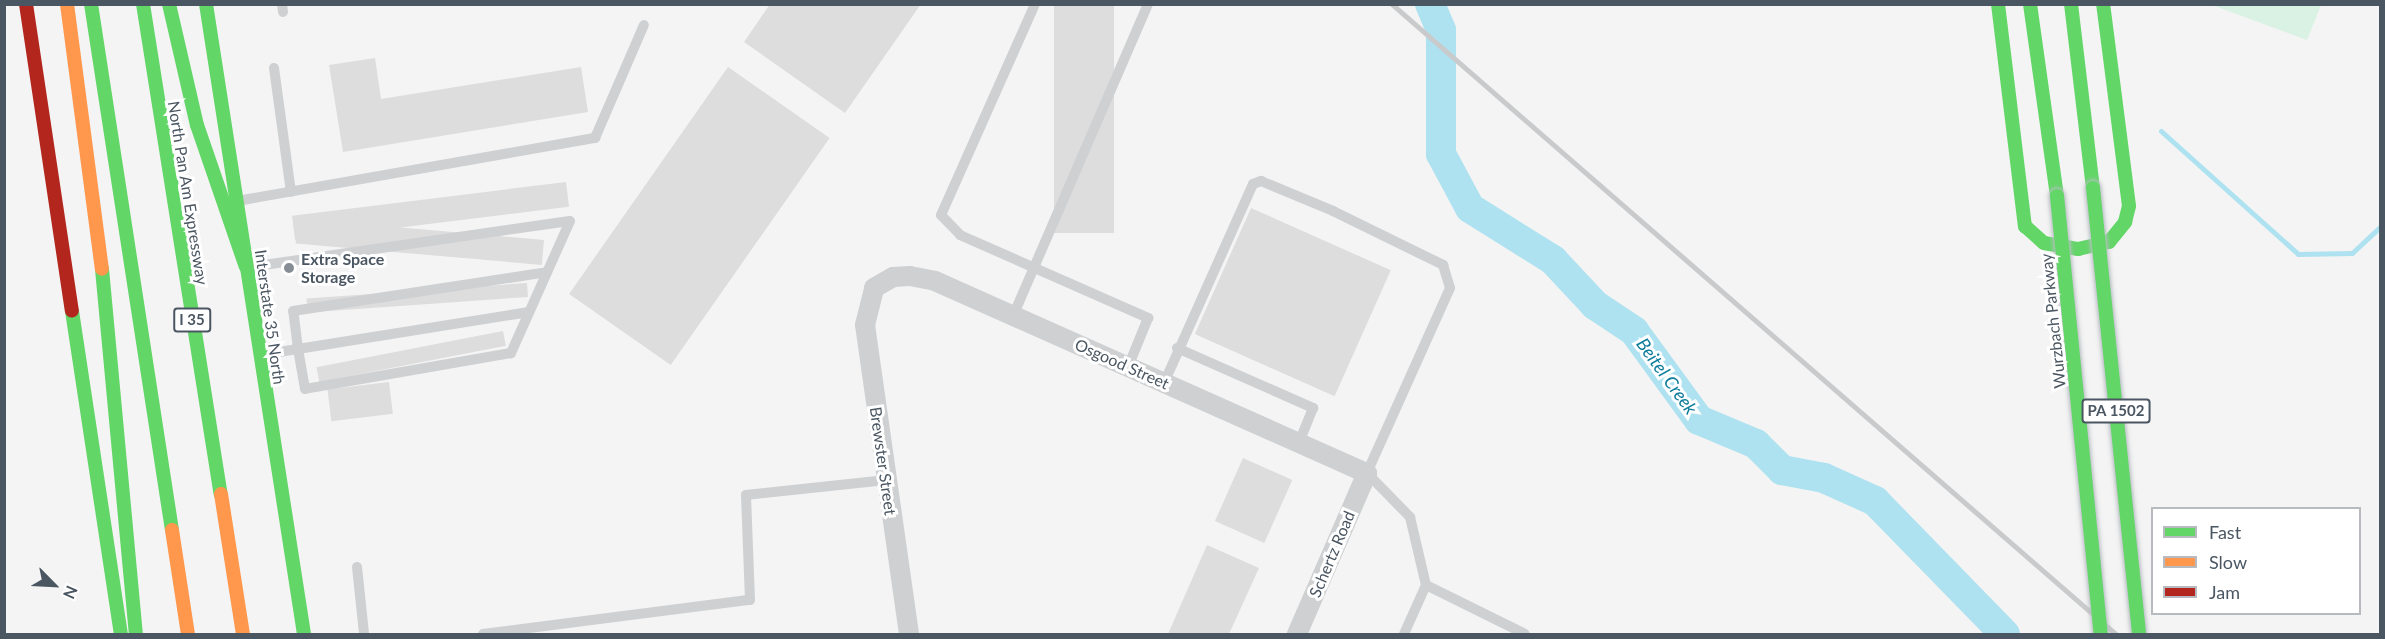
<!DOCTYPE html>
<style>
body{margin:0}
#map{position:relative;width:2385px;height:639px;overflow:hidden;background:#f4f4f4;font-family:Lato,sans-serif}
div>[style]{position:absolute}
.green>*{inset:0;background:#d9f2e3}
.stream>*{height:5px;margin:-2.5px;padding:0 2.5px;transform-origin:2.5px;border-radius:2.5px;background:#aee2f0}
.river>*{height:30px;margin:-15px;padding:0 15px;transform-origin:15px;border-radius:15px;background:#aee2f0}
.building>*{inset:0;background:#ddddde;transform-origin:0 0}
.lane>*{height:10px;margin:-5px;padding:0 5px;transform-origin:5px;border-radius:5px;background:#ced0d2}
.street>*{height:20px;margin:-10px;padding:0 10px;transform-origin:10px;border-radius:10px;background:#ced0d2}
.fast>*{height:14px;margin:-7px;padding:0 7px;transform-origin:7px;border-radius:7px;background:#63d668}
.slow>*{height:14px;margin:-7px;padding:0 7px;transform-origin:7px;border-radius:7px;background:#ff974d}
.jam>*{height:14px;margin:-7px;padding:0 7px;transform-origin:7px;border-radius:7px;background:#b3261e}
.rail>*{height:4.5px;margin:-2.25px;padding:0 2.25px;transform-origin:2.25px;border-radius:2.25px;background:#c9cacc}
.bridges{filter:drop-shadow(0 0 2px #b9bec3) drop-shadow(0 0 2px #b9bec3)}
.fast-bridge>*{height:14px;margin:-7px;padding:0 7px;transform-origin:7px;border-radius:7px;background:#63d668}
.dots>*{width:16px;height:16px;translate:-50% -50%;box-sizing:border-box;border:3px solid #fff;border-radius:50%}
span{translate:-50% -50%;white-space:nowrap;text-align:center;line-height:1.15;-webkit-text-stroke:6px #fff;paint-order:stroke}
.shield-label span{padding:2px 4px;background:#fff;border:2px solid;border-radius:4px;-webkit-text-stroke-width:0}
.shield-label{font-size:15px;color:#4a5661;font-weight:700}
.street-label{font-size:16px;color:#4a5661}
.poi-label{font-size:16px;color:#4a5661;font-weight:700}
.left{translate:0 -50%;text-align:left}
.water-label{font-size:18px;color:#0c7c9b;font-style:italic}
.frame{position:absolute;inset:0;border:6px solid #4a5661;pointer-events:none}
.legend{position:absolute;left:2151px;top:507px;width:210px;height:108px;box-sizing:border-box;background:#fff;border:2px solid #b7bbc0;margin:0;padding:8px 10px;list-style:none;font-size:18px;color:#4a5661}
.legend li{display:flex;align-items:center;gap:12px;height:30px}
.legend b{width:30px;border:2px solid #b7bbc0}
.north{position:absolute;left:24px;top:555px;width:60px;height:60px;-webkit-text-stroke:4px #fff;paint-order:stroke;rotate:114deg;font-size:16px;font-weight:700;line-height:24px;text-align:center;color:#4a5661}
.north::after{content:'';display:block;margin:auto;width:21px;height:27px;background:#4a5661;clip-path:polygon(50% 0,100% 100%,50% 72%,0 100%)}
</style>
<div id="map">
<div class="green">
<i style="clip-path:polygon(2212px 5px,2321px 5px,2307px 40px)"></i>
</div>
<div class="stream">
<i style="left:2161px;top:131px;width:184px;rotate:41.9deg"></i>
<i style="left:2298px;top:254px;width:54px;rotate:-1.1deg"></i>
<i style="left:2352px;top:253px;width:38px;rotate:-43deg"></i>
</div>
<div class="river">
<i style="left:1430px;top:4px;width:28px;rotate:67deg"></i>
<i style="left:1441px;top:30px;width:124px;rotate:90deg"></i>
<i style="left:1441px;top:154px;width:61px;rotate:61.8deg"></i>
<i style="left:1470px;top:208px;width:98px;rotate:32.1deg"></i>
<i style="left:1553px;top:260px;width:62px;rotate:47deg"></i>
<i style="left:1595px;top:305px;width:47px;rotate:33.7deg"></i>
<i style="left:1634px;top:331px;width:110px;rotate:53.9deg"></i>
<i style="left:1699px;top:420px;width:62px;rotate:22.8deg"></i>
<i style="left:1756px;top:444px;width:37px;rotate:45deg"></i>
<i style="left:1782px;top:470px;width:43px;rotate:10.8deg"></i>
<i style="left:1824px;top:478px;width:56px;rotate:24.3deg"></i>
<i style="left:1875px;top:501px;width:186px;rotate:45.7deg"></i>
</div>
<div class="building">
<i style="clip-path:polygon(770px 4px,921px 4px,845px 113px,744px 42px)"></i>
<i style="left:1054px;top:4px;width:60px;height:229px"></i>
<i style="clip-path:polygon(375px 58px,381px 99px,581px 67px,588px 112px,343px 152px,329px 65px)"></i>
<i style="left:728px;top:67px;width:124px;height:277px;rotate:35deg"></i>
<i style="left:566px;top:182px;width:25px;height:276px;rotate:83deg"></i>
<i style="left:1251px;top:208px;width:153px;height:138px;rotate:24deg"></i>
<i style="left:544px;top:240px;width:25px;height:247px;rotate:95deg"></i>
<i style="left:527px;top:283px;width:14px;height:221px;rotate:86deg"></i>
<i style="left:503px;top:331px;width:15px;height:190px;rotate:79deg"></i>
<i style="left:389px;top:382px;width:32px;height:62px;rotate:83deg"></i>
<i style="left:1243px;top:458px;width:54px;height:69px;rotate:24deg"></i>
<i style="clip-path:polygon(1207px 545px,1259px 568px,1229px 634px,1168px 634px)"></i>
</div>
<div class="lane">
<i style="left:282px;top:4px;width:8px;rotate:83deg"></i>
<i style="left:1035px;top:4px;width:231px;rotate:114deg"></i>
<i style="left:941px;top:215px;width:28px;rotate:46deg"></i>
<i style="left:960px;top:235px;width:206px;rotate:23.8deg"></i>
<i style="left:1148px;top:318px;width:53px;rotate:112.2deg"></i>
<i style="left:274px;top:68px;width:125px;rotate:82.2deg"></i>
<i style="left:237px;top:201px;width:364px;rotate:-10deg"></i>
<i style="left:595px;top:138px;width:123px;rotate:-66.6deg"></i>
<i style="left:250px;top:267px;width:323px;rotate:-8.2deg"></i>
<i style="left:570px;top:221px;width:145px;rotate:114.1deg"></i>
<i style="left:511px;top:353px;width:209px;rotate:170.1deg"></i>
<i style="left:305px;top:389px;width:41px;rotate:-99.9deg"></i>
<i style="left:298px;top:349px;width:37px;rotate:171deg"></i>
<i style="left:529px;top:312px;width:234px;rotate:170.9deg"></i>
<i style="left:298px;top:349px;width:38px;rotate:-97deg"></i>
<i style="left:293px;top:311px;width:257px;rotate:-8.7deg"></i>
<i style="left:1013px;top:316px;width:340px;rotate:-66.6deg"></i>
<i style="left:1177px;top:348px;width:149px;rotate:23.8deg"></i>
<i style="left:1313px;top:408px;width:38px;rotate:112deg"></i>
<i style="left:1164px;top:383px;width:218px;rotate:-65.9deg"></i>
<i style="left:1253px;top:184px;width:9px;rotate:-21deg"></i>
<i style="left:1261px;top:181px;width:78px;rotate:22.6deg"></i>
<i style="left:1333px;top:211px;width:123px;rotate:26.1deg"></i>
<i style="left:1443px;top:265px;width:24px;rotate:73deg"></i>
<i style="left:1450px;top:288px;width:203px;rotate:114.2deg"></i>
<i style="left:1367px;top:473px;width:62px;rotate:45.7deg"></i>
<i style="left:1410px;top:517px;width:70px;rotate:76.8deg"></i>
<i style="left:1426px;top:585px;width:54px;rotate:114.2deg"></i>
<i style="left:357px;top:567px;width:67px;rotate:84deg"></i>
<i style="left:1426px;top:585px;width:110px;rotate:26.3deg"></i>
<i style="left:483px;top:634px;width:269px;rotate:-7.3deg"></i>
<i style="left:750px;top:600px;width:105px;rotate:-92.2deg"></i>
<i style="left:746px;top:495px;width:141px;rotate:-6.1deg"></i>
</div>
<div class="street">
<i style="left:909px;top:634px;width:312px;rotate:-98.1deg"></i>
<i style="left:865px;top:325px;width:38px;rotate:-76deg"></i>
<i style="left:874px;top:288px;width:22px;rotate:-30deg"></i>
<i style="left:893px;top:277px;width:17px;rotate:-3deg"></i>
<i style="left:910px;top:276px;width:25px;rotate:11deg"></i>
<i style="left:935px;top:281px;width:473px;rotate:24deg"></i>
<i style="left:1367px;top:473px;width:176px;rotate:113.5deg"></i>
</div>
<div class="fast">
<i style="left:91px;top:4px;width:532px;rotate:81.25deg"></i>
<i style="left:143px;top:4px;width:496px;rotate:81deg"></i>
<i style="left:169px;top:4px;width:124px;rotate:77deg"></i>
<i style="left:197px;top:125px;width:150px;rotate:71deg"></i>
<i style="left:206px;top:4px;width:638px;rotate:81.16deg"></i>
<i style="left:1998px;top:4px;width:224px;rotate:83.1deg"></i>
<i style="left:2025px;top:226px;width:25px;rotate:42deg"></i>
<i style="left:2044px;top:243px;width:35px;rotate:10deg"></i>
<i style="left:2078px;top:249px;width:32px;rotate:-13deg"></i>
<i style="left:2109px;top:242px;width:26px;rotate:-51deg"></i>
<i style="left:2125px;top:222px;width:16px;rotate:-76deg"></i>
<i style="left:2129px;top:206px;width:204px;rotate:-97.3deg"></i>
<i style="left:2030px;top:4px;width:194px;rotate:82deg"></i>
<i style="left:2071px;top:4px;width:185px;rotate:83.2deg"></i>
<i style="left:102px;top:269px;width:367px;rotate:84.7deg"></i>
<i style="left:72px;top:311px;width:327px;rotate:81.4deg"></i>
</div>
<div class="slow">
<i style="left:67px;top:4px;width:267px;rotate:82.5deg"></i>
<i style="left:221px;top:494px;width:142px;rotate:81.1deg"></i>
<i style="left:172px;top:530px;width:105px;rotate:81.3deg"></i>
</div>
<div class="jam">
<i style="left:26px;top:4px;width:310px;rotate:81.5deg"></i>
</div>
<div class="rail">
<i style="left:1392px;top:4px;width:960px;rotate:41.03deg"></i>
</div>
<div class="bridges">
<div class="fast-bridge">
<i style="left:2093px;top:188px;width:448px;rotate:84.1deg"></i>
<i style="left:2057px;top:196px;width:440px;rotate:84.3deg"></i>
</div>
</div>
<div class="dots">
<i style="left:289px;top:268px;background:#868d94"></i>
</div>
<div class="shield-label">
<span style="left:192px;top:320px">I 35</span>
<span style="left:2116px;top:411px">PA 1502</span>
</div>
<div class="street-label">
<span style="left:188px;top:193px;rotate:81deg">North Pan Am Expressway</span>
<span style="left:270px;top:317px;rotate:82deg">Interstate 35 North</span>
<span style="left:2053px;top:321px;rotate:-96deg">Wurzbach Parkway</span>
<span style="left:1122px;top:364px;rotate:24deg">Osgood Street</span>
<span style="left:883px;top:461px;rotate:82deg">Brewster Street</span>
<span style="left:1332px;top:554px;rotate:-67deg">Schertz Road</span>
</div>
<div class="poi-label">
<span class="left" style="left:301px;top:268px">Extra Space<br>Storage</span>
</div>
<div class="water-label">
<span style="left:1667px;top:376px;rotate:54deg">Beitel Creek</span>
</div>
<div class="frame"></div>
<ul class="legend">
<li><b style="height:8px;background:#63d668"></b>Fast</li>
<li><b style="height:8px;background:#ff974d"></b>Slow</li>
<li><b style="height:8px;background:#b3261e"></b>Jam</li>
</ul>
<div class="north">N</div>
</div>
